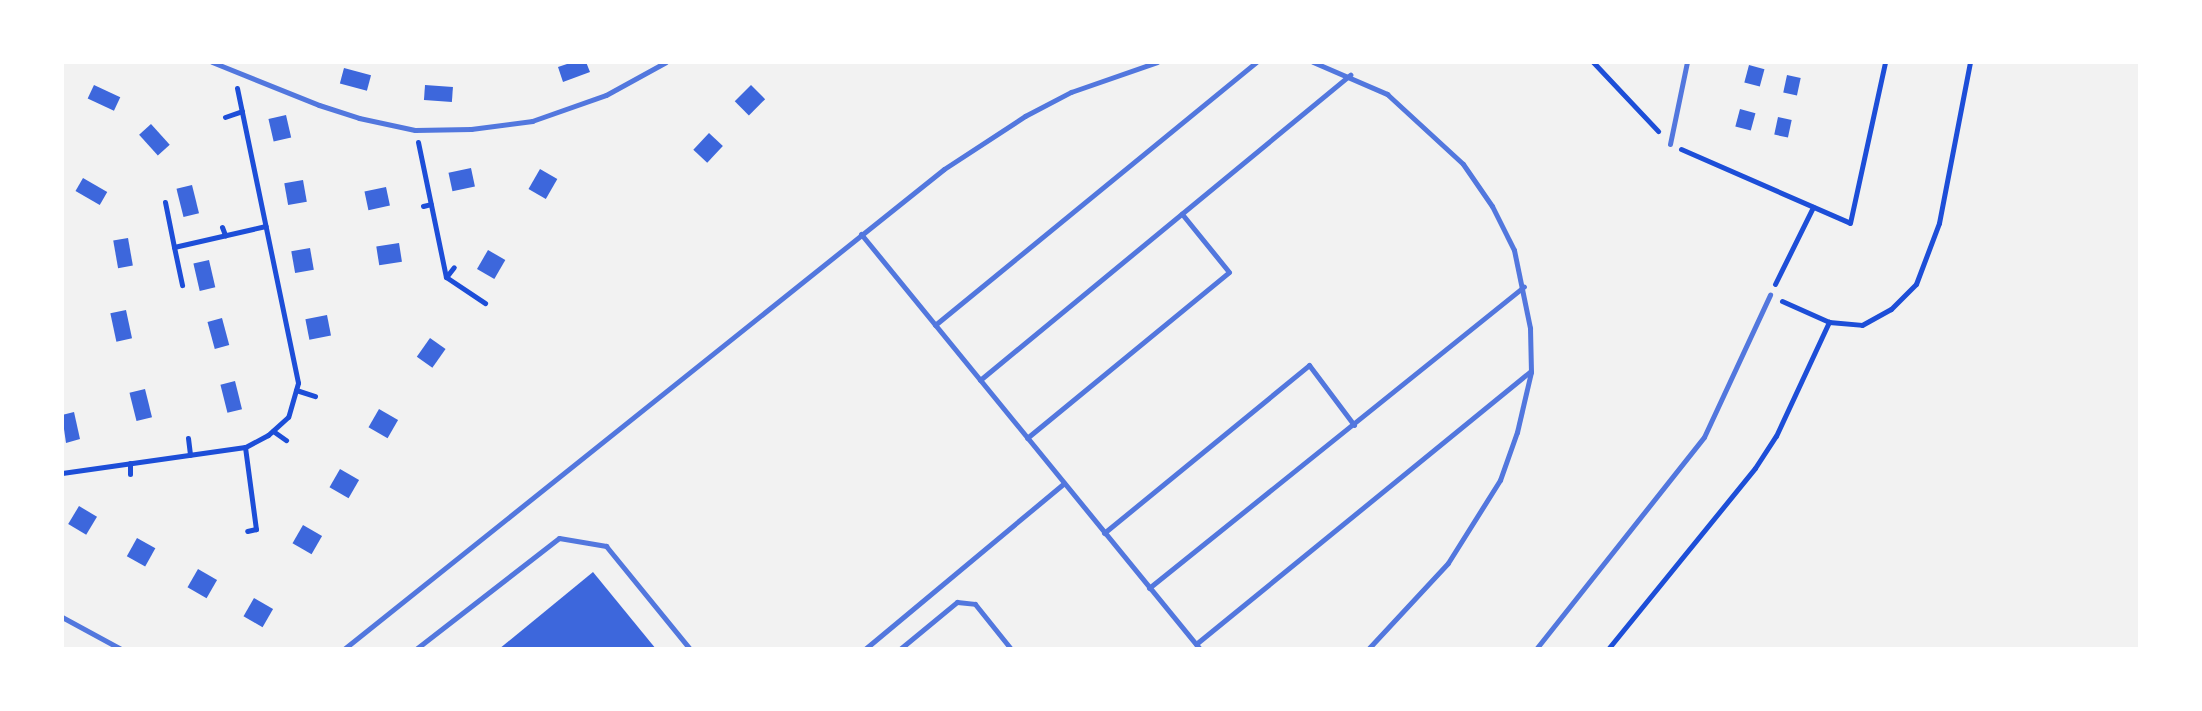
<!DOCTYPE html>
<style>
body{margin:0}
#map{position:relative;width:2202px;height:711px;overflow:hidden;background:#f2f2f2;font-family:Rubik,sans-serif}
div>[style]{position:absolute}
.building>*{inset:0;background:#3d67dc;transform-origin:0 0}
.path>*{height:5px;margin:-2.5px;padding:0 2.5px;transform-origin:2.5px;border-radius:2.5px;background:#1d4ed8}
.service>*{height:5px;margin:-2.5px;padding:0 2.5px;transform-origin:2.5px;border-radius:2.5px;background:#5277de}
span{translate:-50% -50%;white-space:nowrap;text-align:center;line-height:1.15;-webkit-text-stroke:6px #fff;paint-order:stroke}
.frame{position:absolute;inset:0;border:64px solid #fff;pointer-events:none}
</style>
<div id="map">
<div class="building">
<i style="clip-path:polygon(573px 62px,586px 62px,590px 72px,563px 82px,558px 67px)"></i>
<i style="left:1749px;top:65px;width:16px;height:18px;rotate:15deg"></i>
<i style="left:344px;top:68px;width:28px;height:16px;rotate:15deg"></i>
<i style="left:1787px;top:75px;width:14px;height:18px;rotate:12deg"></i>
<i style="left:94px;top:85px;width:29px;height:15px;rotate:25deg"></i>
<i style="left:425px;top:85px;width:28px;height:15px;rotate:4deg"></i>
<i style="left:751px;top:85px;width:20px;height:23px;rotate:45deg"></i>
<i style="left:1740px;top:109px;width:16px;height:18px;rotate:15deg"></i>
<i style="left:286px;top:115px;width:23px;height:18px;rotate:77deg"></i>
<i style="left:1778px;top:117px;width:14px;height:18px;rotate:12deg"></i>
<i style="left:151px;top:124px;width:28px;height:16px;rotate:48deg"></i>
<i style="left:709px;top:133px;width:19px;height:23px;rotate:43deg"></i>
<i style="left:471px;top:168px;width:19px;height:23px;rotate:78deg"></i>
<i style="left:540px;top:169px;width:20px;height:23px;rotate:30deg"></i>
<i style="left:83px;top:178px;width:28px;height:15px;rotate:30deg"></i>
<i style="left:303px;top:180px;width:22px;height:19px;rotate:80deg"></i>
<i style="left:192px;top:185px;width:29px;height:16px;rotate:76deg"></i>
<i style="left:386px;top:187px;width:19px;height:22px;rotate:78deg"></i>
<i style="left:128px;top:238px;width:28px;height:15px;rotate:80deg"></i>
<i style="left:399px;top:243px;width:19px;height:23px;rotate:81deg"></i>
<i style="left:310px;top:248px;width:22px;height:19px;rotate:80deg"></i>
<i style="left:488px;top:250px;width:20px;height:22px;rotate:30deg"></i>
<i style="left:209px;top:260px;width:28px;height:16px;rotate:77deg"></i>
<i style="left:126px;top:310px;width:29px;height:16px;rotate:78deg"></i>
<i style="left:327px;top:315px;width:21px;height:22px;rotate:79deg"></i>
<i style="left:222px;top:318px;width:28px;height:15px;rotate:75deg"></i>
<i style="left:430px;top:338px;width:19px;height:23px;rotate:35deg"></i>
<i style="left:235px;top:381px;width:29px;height:15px;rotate:76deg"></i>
<i style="left:145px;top:389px;width:29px;height:16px;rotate:76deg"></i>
<i style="left:379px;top:409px;width:22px;height:21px;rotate:30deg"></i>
<i style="clip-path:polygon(74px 412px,80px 439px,66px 443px,62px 415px)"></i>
<i style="left:340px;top:469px;width:22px;height:21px;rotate:30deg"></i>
<i style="left:79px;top:506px;width:21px;height:21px;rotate:31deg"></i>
<i style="left:303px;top:525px;width:22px;height:21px;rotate:30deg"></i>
<i style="left:137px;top:538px;width:21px;height:21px;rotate:29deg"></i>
<i style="left:198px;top:569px;width:22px;height:21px;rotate:30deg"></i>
<i style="clip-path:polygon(593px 572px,656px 649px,499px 649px)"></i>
<i style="left:254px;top:598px;width:22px;height:21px;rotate:30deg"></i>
</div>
<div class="path">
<i style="left:1593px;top:62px;width:95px;rotate:46.7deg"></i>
<i style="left:237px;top:88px;width:301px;rotate:78.3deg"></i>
<i style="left:298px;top:383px;width:35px;rotate:106deg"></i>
<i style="left:288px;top:417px;width:27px;rotate:138deg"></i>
<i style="left:268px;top:435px;width:26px;rotate:152deg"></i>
<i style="left:245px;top:447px;width:83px;rotate:82.4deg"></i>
<i style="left:256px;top:529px;width:9px;rotate:167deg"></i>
<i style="left:225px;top:117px;width:18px;rotate:-19deg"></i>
<i style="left:418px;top:142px;width:138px;rotate:78.3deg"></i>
<i style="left:446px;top:277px;width:47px;rotate:33.7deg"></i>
<i style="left:1681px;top:149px;width:184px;rotate:23.6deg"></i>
<i style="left:1850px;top:223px;width:165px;rotate:-77.7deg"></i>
<i style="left:165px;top:202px;width:46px;rotate:78.7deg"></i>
<i style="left:174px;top:247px;width:94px;rotate:-12.9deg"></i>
<i style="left:423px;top:206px;width:8px;rotate:-14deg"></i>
<i style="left:222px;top:227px;width:9px;rotate:69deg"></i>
<i style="left:174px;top:247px;width:39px;rotate:78deg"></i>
<i style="left:447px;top:276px;width:11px;rotate:-52deg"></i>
<i style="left:1775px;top:284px;width:86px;rotate:-63.7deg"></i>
<i style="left:1782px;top:301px;width:51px;rotate:24.1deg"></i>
<i style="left:1829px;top:322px;width:33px;rotate:5deg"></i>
<i style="left:1862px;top:325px;width:33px;rotate:-29deg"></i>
<i style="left:1891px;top:309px;width:35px;rotate:-45deg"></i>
<i style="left:1916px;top:284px;width:65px;rotate:-69.3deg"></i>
<i style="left:1939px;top:223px;width:164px;rotate:-79.1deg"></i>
<i style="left:296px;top:390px;width:20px;rotate:18deg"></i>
<i style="left:273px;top:431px;width:16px;rotate:35deg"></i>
<i style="left:188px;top:438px;width:17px;rotate:83deg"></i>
<i style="left:62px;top:473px;width:185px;rotate:-8.1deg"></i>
<i style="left:130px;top:474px;width:11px;rotate:-90deg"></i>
<i style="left:1608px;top:649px;width:233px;rotate:-50.9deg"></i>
<i style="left:1755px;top:468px;width:38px;rotate:-57deg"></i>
<i style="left:1776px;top:436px;width:126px;rotate:-65.1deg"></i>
</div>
<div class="service">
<i style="left:212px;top:62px;width:115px;rotate:21.9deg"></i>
<i style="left:319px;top:105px;width:42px;rotate:18deg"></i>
<i style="left:359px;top:118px;width:57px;rotate:12.1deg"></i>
<i style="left:415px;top:130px;width:56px;rotate:-1deg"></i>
<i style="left:471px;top:129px;width:62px;rotate:-7.5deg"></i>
<i style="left:532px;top:121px;width:78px;rotate:-19.4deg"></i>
<i style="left:606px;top:95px;width:68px;rotate:-28.8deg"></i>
<i style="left:1313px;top:62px;width:81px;rotate:23.4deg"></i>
<i style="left:1387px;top:94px;width:103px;rotate:42.6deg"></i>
<i style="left:1463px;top:164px;width:51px;rotate:55.4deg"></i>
<i style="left:1492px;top:206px;width:49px;rotate:63.4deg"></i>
<i style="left:1514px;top:250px;width:80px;rotate:78.4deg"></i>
<i style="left:1530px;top:328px;width:44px;rotate:88.7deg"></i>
<i style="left:1531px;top:372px;width:62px;rotate:103.1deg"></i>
<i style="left:1517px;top:432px;width:51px;rotate:109.5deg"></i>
<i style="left:1500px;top:480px;width:98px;rotate:122.1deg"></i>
<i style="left:1448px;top:563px;width:117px;rotate:132.9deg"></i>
<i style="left:1670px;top:144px;width:84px;rotate:-78.3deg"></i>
<i style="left:861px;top:234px;width:536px;rotate:50.76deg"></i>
<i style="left:935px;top:325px;width:415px;rotate:-39.3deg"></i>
<i style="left:980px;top:380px;width:480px;rotate:-39.5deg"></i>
<i style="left:1027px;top:438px;width:261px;rotate:-39.4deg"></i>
<i style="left:1229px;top:272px;width:75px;rotate:-129deg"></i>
<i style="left:1104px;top:533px;width:265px;rotate:-39.3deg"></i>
<i style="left:1309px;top:365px;width:75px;rotate:53.1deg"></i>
<i style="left:1149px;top:588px;width:481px;rotate:-38.8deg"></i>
<i style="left:62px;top:617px;width:67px;rotate:28.5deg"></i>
<i style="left:1196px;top:644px;width:431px;rotate:-39.2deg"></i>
<i style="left:344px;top:649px;width:768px;rotate:-38.66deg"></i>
<i style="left:944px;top:169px;width:97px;rotate:-33.2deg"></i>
<i style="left:1025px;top:116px;width:52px;rotate:-27.6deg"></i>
<i style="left:1071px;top:92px;width:91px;rotate:-19.2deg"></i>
<i style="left:416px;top:649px;width:181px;rotate:-37.8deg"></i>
<i style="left:559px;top:538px;width:48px;rotate:9.7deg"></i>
<i style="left:606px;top:546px;width:133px;rotate:50.8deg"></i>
<i style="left:865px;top:649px;width:259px;rotate:-39.8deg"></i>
<i style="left:900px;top:649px;width:74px;rotate:-39.5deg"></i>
<i style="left:957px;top:602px;width:18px;rotate:6deg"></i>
<i style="left:975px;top:604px;width:58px;rotate:51.3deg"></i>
<i style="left:1536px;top:649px;width:270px;rotate:-51.6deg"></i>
<i style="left:1704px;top:437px;width:157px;rotate:-65.1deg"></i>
</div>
<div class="frame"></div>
</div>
